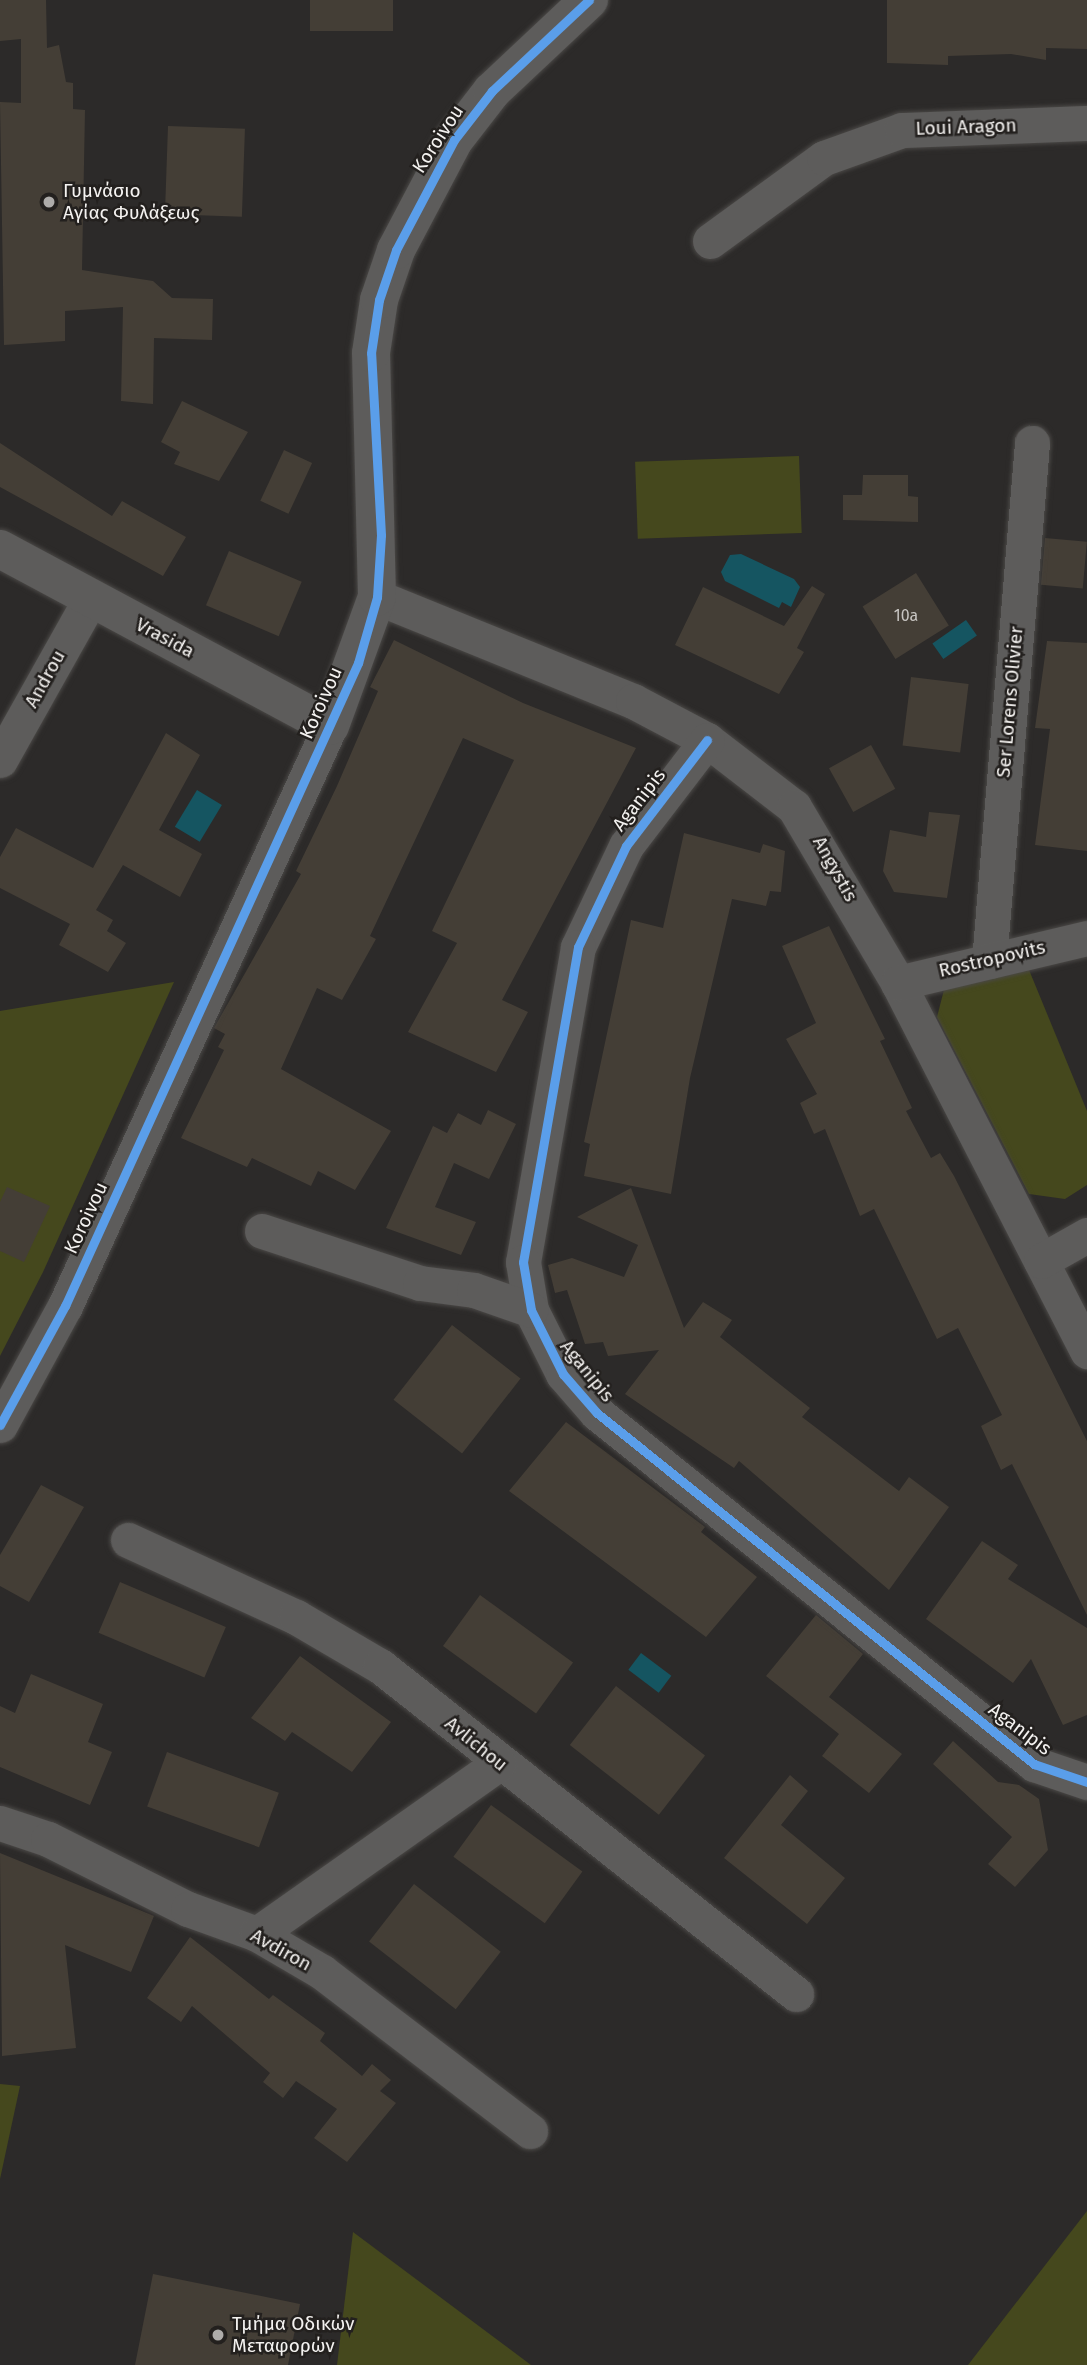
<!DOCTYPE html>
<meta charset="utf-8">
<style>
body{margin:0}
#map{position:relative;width:1087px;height:2365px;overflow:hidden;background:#2c2a29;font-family:"Fira Sans",sans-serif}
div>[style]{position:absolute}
.green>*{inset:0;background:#45481d;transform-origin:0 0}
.water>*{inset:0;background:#155561;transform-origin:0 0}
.building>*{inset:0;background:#443e36;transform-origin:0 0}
.roads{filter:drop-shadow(0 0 2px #4a4846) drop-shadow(0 0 2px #4a4846)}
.minor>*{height:35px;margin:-17.5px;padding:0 17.5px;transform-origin:17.5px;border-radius:17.5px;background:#5d5c5b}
.tertiary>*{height:38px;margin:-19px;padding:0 19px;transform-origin:19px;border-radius:19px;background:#5d5c5b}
.cycleway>*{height:9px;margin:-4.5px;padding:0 4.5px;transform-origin:4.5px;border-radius:4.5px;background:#5a9eea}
.dots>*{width:19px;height:19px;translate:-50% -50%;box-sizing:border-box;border:4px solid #23201e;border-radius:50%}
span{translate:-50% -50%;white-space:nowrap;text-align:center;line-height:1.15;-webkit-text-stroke:5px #23201e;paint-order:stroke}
.number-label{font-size:16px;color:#c8c5c2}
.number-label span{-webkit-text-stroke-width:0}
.street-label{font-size:19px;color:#f4f2f0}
.poi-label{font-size:19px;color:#f4f2f0}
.left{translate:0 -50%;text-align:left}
</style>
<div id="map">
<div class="green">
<i style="left:799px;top:456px;width:77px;height:164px;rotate:88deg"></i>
<i style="clip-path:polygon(1027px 965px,1087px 1111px,1087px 1185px,1065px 1199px,1029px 1194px,937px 1017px,946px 982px)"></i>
<i style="clip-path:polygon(174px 982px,43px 1272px,0 1356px,0 1011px)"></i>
<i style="clip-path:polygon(0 2084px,20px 2086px,0 2179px)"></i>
<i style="clip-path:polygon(1087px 2211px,1087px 2365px,968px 2365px)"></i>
<i style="clip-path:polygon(353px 2232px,531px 2365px,337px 2365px)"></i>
</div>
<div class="water">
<i style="clip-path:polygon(741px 554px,794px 579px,800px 587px,791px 607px,782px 602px,779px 608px,725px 581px,721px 572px,730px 555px)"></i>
<i style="left:966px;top:620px;width:19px;height:41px;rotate:55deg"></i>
<i style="left:197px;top:790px;width:29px;height:43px;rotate:31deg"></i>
<i style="left:641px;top:1653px;width:38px;height:21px;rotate:37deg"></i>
</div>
<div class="building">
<i style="clip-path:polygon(0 0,46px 0,47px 48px,59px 45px,66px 82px,73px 83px,73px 109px,85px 110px,82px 270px,153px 281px,172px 298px,213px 299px,212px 340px,154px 338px,153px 404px,121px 401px,123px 307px,65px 311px,65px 341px,4px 345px,0 102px,21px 103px,21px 39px,0 41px)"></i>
<i style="left:310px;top:0;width:83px;height:31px"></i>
<i style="clip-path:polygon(887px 0,1087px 0,1087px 49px,1046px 48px,1046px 60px,1011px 54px,948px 56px,948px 65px,887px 63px)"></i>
<i style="left:168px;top:126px;width:77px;height:88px;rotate:2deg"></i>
<i style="clip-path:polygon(182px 401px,248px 432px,219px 481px,174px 464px,180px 452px,161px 442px)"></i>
<i style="clip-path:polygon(0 443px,112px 516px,122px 501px,186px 537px,163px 576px,0 487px)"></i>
<i style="left:284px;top:450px;width:31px;height:56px;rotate:25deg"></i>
<i style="clip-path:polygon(863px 475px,908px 475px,908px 496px,918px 497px,918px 522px,843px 520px,843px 495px,862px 495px)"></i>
<i style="left:1045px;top:538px;width:42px;height:47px;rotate:5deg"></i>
<i style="left:229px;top:551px;width:79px;height:59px;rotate:23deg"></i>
<i style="left:916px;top:573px;width:62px;height:63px;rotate:58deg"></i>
<i style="clip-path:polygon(812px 586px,825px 594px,797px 648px,804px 652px,779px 694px,675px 645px,703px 587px,784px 626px)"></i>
<i style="clip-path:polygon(394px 640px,523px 703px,636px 748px,502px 1000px,528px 1012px,496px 1072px,408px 1032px,457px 943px,432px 931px,514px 760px,463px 738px,370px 936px,376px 939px,342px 1000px,317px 988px,281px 1069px,391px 1131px,355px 1190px,318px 1171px,311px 1186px,252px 1158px,247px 1167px,181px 1138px,224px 1050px,218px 1047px,225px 1034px,214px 1028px,301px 874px,296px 871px,337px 786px,378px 691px,370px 687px)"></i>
<i style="clip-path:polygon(1047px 641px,1087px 643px,1087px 851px,1035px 845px,1050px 729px,1035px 728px)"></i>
<i style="left:911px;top:677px;width:58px;height:69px;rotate:7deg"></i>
<i style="clip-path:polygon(166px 733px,200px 755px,159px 830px,202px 854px,180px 897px,123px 865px,96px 910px,113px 920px,107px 931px,126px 943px,108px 972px,59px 945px,70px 924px,0 888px,0 857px,16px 828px,93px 868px)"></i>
<i style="left:871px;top:745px;width:50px;height:48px;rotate:61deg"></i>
<i style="clip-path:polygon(929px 812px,960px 815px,947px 898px,894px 892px,883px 871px,890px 830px,926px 837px)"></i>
<i style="clip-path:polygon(684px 833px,760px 853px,763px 844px,785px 851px,781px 892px,770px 891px,766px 906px,732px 899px,690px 1078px,671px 1194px,584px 1176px,590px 1144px,584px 1142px,631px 920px,663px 928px)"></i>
<i style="clip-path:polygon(829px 926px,885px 1039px,880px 1041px,912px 1108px,906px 1111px,931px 1158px,940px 1153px,954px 1176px,1087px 1441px,1087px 1615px,1012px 1464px,1001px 1470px,981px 1426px,1002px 1415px,958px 1328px,937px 1339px,874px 1209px,860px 1216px,825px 1129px,814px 1134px,800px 1103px,817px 1094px,786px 1039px,816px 1023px,782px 946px)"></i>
<i style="clip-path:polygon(488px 1110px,516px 1124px,489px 1179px,454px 1163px,435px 1207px,476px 1222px,461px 1255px,386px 1228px,433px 1126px,447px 1133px,458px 1113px,481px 1125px)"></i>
<i style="clip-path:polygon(7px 1187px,50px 1206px,24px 1262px,0 1251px,0 1202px)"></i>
<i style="clip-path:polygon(631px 1188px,684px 1328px,703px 1302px,732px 1320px,720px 1337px,810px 1408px,802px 1417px,899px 1491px,909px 1477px,949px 1507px,889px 1590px,739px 1461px,734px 1468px,625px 1394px,659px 1350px,608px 1356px,603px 1342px,585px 1344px,567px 1290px,555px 1293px,548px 1265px,572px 1258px,624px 1277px,638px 1245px,577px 1217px)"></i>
<i style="left:452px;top:1325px;width:87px;height:95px;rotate:38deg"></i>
<i style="clip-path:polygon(566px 1422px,705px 1527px,701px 1532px,757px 1577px,706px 1637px,509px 1491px)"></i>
<i style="clip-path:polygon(41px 1485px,84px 1507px,29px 1602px,0 1586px,0 1555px)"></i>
<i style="clip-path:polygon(982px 1541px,1018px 1565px,1008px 1579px,1087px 1628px,1087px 1715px,1063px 1725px,1031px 1659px,1013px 1683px,926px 1619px)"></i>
<i style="left:120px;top:1582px;width:115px;height:55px;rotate:23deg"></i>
<i style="left:480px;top:1595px;width:115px;height:63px;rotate:36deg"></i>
<i style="clip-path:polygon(816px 1615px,863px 1654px,829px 1697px,902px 1754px,869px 1793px,822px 1756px,839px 1734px,766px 1676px)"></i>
<i style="clip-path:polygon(300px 1656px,391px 1722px,352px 1772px,292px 1732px,285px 1741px,251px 1718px)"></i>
<i style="clip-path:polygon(31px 1674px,103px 1704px,88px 1742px,112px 1752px,90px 1805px,0 1767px,0 1706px,15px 1713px)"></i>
<i style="left:616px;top:1686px;width:113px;height:75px;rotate:38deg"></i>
<i style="clip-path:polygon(953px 1741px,998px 1782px,1019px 1785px,1039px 1799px,1048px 1850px,1015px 1887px,988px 1864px,1012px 1837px,933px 1764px)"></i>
<i style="left:167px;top:1752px;width:119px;height:58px;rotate:20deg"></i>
<i style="clip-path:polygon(790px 1775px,808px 1791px,781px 1825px,845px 1878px,807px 1924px,724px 1858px)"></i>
<i style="left:491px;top:1805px;width:113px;height:64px;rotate:36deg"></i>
<i style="clip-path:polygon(0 1853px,154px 1916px,131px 1972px,65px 1945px,76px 2048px,2px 2056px)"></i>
<i style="left:414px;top:1884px;width:110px;height:73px;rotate:38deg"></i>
<i style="clip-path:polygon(190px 1937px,269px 1999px,273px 1995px,325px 2033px,320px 2041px,362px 2076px,372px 2064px,391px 2080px,380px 2091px,396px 2103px,347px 2162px,314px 2138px,337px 2109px,296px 2081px,283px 2098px,263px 2082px,270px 2073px,192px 2006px,181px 2022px,147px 1998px)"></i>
<i style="clip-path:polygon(153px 2274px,300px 2304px,288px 2365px,135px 2365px)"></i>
</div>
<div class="roads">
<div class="minor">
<i style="left:710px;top:241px;width:141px;rotate:-36.1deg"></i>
<i style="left:824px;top:158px;width:83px;rotate:-19.7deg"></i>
<i style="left:902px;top:130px;width:185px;rotate:-2.2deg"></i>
<i style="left:377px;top:597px;width:276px;rotate:22.1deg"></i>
<i style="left:633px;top:701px;width:84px;rotate:27.8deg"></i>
<i style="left:707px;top:740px;width:110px;rotate:37.6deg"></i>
<i style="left:794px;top:807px;width:204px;rotate:59.4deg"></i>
<i style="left:898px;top:983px;width:414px;rotate:62.8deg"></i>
<i style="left:707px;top:740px;width:133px;rotate:127.4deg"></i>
<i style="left:626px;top:846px;width:112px;rotate:115.4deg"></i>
<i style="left:578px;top:947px;width:320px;rotate:99.9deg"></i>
<i style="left:523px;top:1262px;width:49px;rotate:80.5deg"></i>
<i style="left:531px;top:1310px;width:72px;rotate:63.4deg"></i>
<i style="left:563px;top:1374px;width:52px;rotate:48.9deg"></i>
<i style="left:597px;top:1413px;width:561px;rotate:38.77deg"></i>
<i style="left:1034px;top:1764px;width:56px;rotate:18.8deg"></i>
<i style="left:0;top:760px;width:186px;rotate:-60.7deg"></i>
<i style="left:989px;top:961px;width:520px;rotate:-85.25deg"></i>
<i style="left:898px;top:983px;width:194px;rotate:-13.4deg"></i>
<i style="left:262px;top:1231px;width:166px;rotate:18.2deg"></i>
<i style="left:420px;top:1283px;width:54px;rotate:7.4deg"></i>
<i style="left:474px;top:1290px;width:60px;rotate:19.3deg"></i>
<i style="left:1041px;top:1261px;width:53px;rotate:-29.5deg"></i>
<i style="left:0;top:1425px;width:136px;rotate:-61.4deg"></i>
<i style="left:65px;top:1306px;width:638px;rotate:-65.44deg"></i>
<i style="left:128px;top:1540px;width:185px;rotate:24.6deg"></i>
<i style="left:296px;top:1617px;width:97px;rotate:30.3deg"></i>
<i style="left:380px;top:1666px;width:530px;rotate:38.25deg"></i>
<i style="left:0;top:1823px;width:51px;rotate:18.4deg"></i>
<i style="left:48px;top:1839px;width:157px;rotate:26.6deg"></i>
<i style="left:188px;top:1909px;width:73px;rotate:19.9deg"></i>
<i style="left:257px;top:1934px;width:75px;rotate:30.3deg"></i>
<i style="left:322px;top:1972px;width:262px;rotate:37.4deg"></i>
<i style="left:257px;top:1934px;width:296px;rotate:-35.2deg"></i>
</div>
<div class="tertiary">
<i style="left:0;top:549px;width:374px;rotate:28.2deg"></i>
<i style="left:330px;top:726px;width:137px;rotate:-70deg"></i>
<i style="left:377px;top:597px;width:244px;rotate:-91.4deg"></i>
<i style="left:371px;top:353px;width:54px;rotate:-81.4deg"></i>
<i style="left:379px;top:300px;width:53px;rotate:-71.2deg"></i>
<i style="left:396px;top:250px;width:124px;rotate:-62.2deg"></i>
<i style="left:454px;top:140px;width:62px;rotate:-52.2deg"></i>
<i style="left:492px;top:91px;width:133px;rotate:-43.2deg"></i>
</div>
</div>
<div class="cycleway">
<i style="left:707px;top:740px;width:133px;rotate:127.4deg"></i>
<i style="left:626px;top:846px;width:112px;rotate:115.4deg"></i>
<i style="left:578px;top:947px;width:320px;rotate:99.9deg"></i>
<i style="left:523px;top:1262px;width:49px;rotate:80.5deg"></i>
<i style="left:531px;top:1310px;width:72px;rotate:63.4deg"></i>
<i style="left:563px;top:1374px;width:52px;rotate:48.9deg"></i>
<i style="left:597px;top:1413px;width:561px;rotate:38.77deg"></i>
<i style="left:1034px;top:1764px;width:56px;rotate:18.8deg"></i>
<i style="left:0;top:1425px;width:136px;rotate:-61.4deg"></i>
<i style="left:65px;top:1306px;width:707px;rotate:-65.5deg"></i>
<i style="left:358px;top:663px;width:69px;rotate:-73.9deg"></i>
<i style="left:377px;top:597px;width:62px;rotate:-86.3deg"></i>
<i style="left:381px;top:535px;width:182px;rotate:-93.1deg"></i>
<i style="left:371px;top:353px;width:54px;rotate:-81.4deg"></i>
<i style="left:379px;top:300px;width:53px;rotate:-71.2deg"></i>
<i style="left:396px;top:250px;width:124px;rotate:-62.2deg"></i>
<i style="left:454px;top:140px;width:62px;rotate:-52.2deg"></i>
<i style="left:492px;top:91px;width:133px;rotate:-43.2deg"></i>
</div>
<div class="dots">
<i style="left:49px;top:202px;background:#aeacaa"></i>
<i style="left:218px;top:2335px;background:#aeacaa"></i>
</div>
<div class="number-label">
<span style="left:906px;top:616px">10a</span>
</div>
<div class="street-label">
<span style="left:966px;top:127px;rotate:-2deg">Loui Aragon</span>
<span style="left:438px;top:139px;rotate:-57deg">Koroivou</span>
<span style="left:165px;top:638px;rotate:28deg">Vrasida</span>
<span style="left:45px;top:679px;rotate:-61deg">Androu</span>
<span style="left:1010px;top:702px;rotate:-85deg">Ser Lorens Olivier</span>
<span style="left:321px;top:703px;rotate:-66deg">Koroivou</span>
<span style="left:639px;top:800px;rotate:-52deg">Aganipis</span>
<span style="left:835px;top:869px;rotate:61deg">Angystis</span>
<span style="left:992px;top:959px;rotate:-13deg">Rostropovits</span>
<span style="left:86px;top:1218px;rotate:-65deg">Koroivou</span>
<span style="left:587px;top:1371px;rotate:51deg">Aganipis</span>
<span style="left:1020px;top:1729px;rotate:37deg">Aganipis</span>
<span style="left:476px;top:1744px;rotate:39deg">Avlichou</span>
<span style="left:281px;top:1950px;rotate:29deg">Avdiron</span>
</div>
<div class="poi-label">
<span class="left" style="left:63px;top:202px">Γυμνάσιο<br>Αγίας Φυλάξεως</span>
<span class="left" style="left:232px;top:2335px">Τμήμα Οδικών<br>Μεταφορών</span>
</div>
</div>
